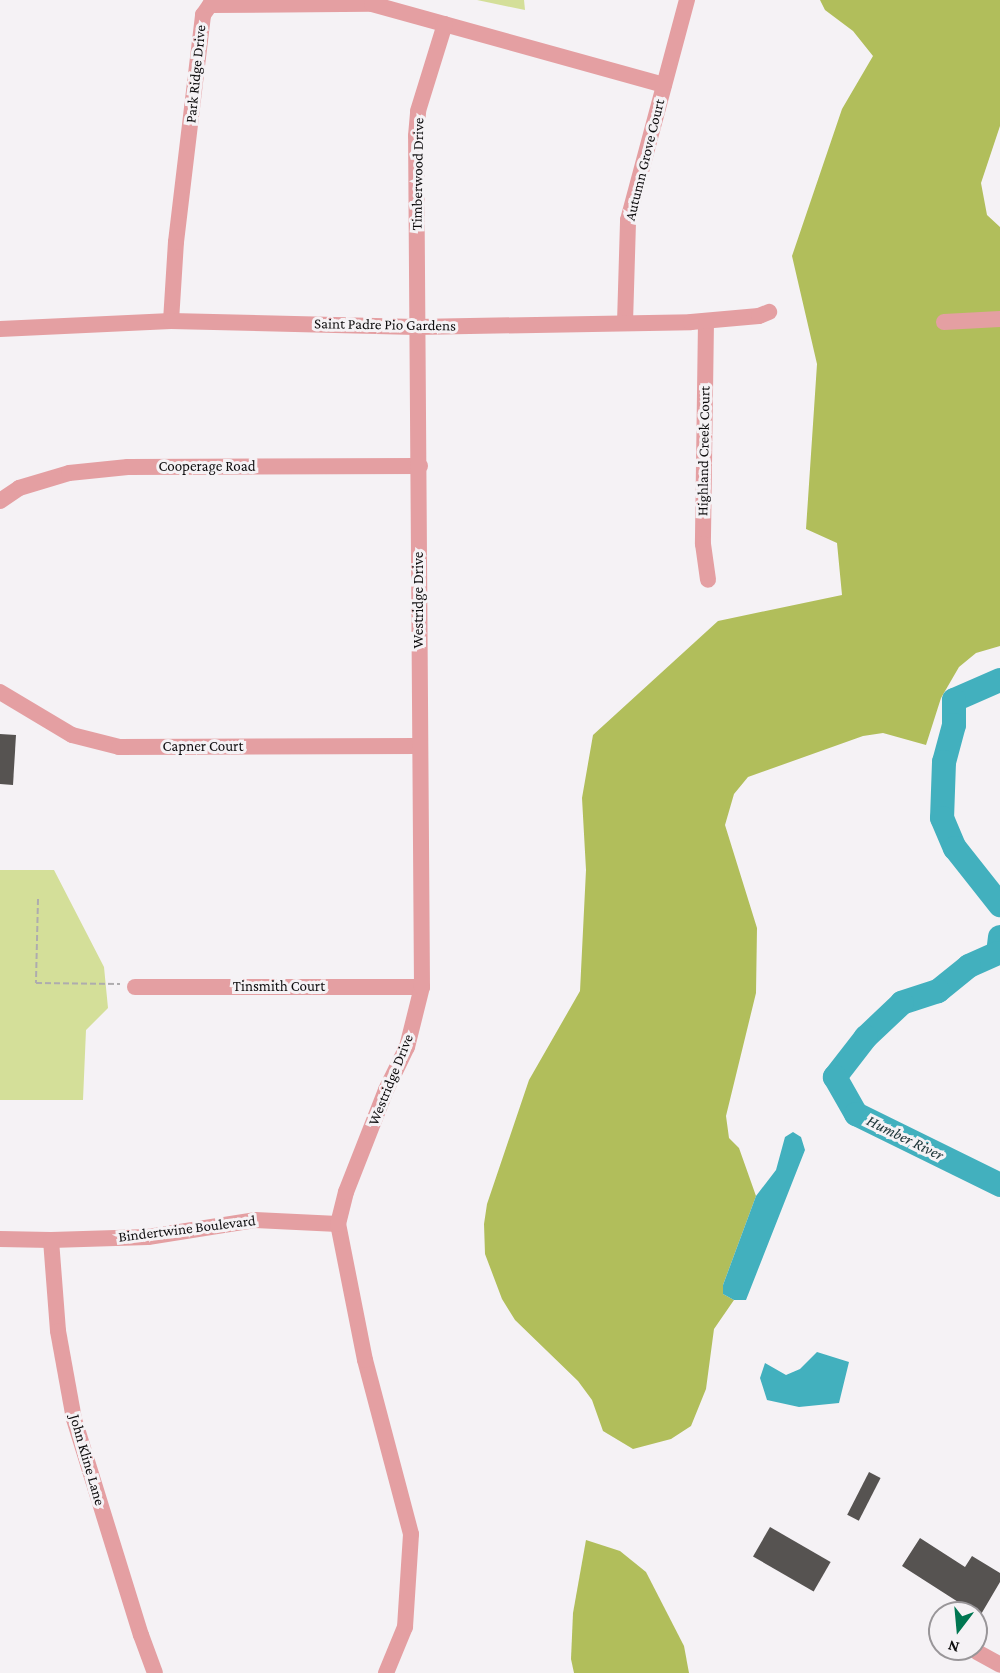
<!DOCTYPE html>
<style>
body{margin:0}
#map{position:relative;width:1000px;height:1673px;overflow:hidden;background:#f5f2f5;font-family:"Crimson Pro",serif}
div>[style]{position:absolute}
.green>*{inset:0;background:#d4df99}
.forest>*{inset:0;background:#b1be5b}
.water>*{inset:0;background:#42b0be}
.river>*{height:24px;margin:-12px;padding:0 12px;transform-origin:12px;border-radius:12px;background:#42b0be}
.building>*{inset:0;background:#565351;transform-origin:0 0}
.path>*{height:2px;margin-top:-1px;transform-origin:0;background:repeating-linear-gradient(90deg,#aeacae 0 6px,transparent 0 9px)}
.minor>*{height:16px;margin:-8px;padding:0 8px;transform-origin:8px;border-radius:8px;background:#e49fa2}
span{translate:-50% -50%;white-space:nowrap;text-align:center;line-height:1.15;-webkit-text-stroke:6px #f5f2f5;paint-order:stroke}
.street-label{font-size:15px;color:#0e0d0e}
.water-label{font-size:16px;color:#193235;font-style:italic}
.north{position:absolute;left:928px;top:1601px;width:60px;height:60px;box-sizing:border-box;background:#f5f2f5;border:2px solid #999699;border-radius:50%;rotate:196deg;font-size:16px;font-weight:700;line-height:24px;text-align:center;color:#0e0d0e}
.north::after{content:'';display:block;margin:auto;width:21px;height:27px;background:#007651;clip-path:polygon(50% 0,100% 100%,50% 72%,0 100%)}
</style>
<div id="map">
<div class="green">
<i style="clip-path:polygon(477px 0,524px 0,525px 10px)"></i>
<i style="clip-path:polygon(0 870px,54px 870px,104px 967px,108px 1008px,86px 1030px,83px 1100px,0 1100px)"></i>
</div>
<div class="forest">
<i style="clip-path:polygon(820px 0,1000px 0,1000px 126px,981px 183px,987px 215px,1000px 227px,1000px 646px,976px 653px,959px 667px,941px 698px,926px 745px,883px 733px,863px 736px,748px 777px,734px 794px,725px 825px,757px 928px,756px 993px,726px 1116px,729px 1138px,739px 1148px,756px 1196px,723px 1285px,723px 1294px,734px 1300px,714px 1329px,706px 1389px,691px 1426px,671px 1439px,633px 1449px,603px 1431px,592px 1400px,578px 1381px,515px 1320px,502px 1299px,485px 1254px,484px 1224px,487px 1204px,529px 1080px,580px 991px,586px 870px,582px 798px,593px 735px,718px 621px,842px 595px,837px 543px,806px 529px,817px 364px,792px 256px,842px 109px,873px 56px,853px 31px,825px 10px)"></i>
<i style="clip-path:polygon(586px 1540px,620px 1551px,646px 1572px,684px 1646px,689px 1673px,574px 1673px,571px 1659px,573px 1613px)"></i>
</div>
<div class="water">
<i style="clip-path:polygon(793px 1132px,801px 1137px,805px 1150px,746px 1300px,734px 1300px,723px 1294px,723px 1285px,756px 1196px,776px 1170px,785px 1137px)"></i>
<i style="clip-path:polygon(817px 1352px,849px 1362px,839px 1403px,799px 1407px,767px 1400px,760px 1378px,765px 1363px,786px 1375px,800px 1369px)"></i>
</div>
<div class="river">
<i style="left:1000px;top:680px;width:50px;rotate:156.5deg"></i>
<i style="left:954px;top:700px;width:25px;rotate:90deg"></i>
<i style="left:954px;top:725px;width:38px;rotate:105deg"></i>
<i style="left:944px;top:762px;width:56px;rotate:92deg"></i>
<i style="left:942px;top:818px;width:33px;rotate:67deg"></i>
<i style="left:955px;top:848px;width:73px;rotate:51.7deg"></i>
<i style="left:1000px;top:937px;width:16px;rotate:97deg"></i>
<i style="left:998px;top:953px;width:32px;rotate:156deg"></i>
<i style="left:969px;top:966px;width:40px;rotate:141deg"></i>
<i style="left:938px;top:991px;width:38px;rotate:162deg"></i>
<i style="left:902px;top:1003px;width:50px;rotate:136.6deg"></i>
<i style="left:866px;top:1037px;width:51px;rotate:127.8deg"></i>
<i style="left:835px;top:1077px;width:43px;rotate:60.4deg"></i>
<i style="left:856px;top:1114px;width:161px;rotate:26.2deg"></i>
</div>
<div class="building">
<i style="clip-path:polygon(0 734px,16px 735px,13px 785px,0 784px)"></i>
<i style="left:869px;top:1472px;width:13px;height:48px;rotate:27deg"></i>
<i style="left:770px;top:1527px;width:70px;height:34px;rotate:30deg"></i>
<i style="clip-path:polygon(920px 1538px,965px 1567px,972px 1556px,1000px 1573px,1000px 1582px,980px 1616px,902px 1566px)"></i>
</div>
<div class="path">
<i style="left:38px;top:899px;width:84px;rotate:91.4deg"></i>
<i style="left:36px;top:983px;width:84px;rotate:0.7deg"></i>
</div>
<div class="minor">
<i style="left:171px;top:321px;width:79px;rotate:-86.4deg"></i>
<i style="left:176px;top:242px;width:229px;rotate:-83.2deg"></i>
<i style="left:203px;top:15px;width:12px;rotate:-55deg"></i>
<i style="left:210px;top:5px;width:162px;rotate:-0.4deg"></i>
<i style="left:372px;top:4px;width:303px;rotate:15.5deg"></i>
<i style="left:706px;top:321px;width:223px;rotate:90.8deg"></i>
<i style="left:703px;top:544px;width:36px;rotate:82deg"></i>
<i style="left:944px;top:322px;width:56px;rotate:-3.1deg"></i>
<i style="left:625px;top:323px;width:103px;rotate:-88.3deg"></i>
<i style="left:628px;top:220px;width:228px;rotate:-75deg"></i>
<i style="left:0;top:329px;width:171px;rotate:-2.7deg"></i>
<i style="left:171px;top:321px;width:245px;rotate:1.4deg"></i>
<i style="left:416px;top:327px;width:275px;rotate:-1deg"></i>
<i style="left:691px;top:322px;width:68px;rotate:-5deg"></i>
<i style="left:759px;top:316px;width:11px;rotate:-22deg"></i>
<i style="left:0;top:501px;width:23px;rotate:-34deg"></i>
<i style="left:19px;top:488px;width:52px;rotate:-16.7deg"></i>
<i style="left:69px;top:473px;width:59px;rotate:-5.8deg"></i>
<i style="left:128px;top:467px;width:292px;rotate:-0.2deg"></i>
<i style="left:0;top:692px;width:84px;rotate:30.8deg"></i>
<i style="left:72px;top:735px;width:49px;rotate:14.3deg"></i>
<i style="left:119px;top:747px;width:300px;rotate:-0.2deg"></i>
<i style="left:135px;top:987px;width:287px"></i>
<i style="left:0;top:1239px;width:51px;rotate:1.1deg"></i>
<i style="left:51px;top:1240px;width:97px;rotate:-1.8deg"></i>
<i style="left:148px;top:1237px;width:108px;rotate:-9deg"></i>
<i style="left:255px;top:1220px;width:83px;rotate:2.8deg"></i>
<i style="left:51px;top:1240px;width:91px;rotate:85.6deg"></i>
<i style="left:58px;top:1331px;width:89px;rotate:79.7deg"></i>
<i style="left:74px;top:1419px;width:226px;rotate:72.8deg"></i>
<i style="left:141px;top:1635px;width:40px;rotate:69.8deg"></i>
<i style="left:977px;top:1652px;width:26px;rotate:29deg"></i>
<i style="left:386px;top:1673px;width:50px;rotate:-67.6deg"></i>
<i style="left:405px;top:1627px;width:93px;rotate:-86.3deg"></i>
<i style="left:411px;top:1534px;width:180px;rotate:-104.8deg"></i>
<i style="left:365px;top:1360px;width:139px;rotate:-101.2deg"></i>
<i style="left:338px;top:1224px;width:33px;rotate:-76deg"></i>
<i style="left:346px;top:1192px;width:110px;rotate:-68.6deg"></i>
<i style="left:386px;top:1090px;width:48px;rotate:-64deg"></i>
<i style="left:407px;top:1047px;width:62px;rotate:-76deg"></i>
<i style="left:422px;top:987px;width:851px;rotate:-90.4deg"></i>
<i style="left:416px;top:136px;width:25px;rotate:-85deg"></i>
<i style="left:418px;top:111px;width:91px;rotate:-72.8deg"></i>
</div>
<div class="street-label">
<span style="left:196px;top:74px;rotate:-84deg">Park Ridge Drive</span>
<span style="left:645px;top:160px;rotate:-76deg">Autumn Grove Court</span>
<span style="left:418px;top:174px;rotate:-89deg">Timberwood Drive</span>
<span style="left:385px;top:325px;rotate:1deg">Saint Padre Pio Gardens</span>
<span style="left:704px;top:451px;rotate:-89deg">Highland Creek Court</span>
<span style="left:207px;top:467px">Cooperage Road</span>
<span style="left:419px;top:600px;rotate:-90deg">Westridge Drive</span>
<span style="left:203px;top:747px">Capner Court</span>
<span style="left:279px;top:987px">Tinsmith Court</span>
<span style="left:391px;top:1080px;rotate:-68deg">Westridge Drive</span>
<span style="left:187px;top:1229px;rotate:-7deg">Bindertwine Boulevard</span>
<span style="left:87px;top:1460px;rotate:74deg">John Kline Lane</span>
</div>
<div class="water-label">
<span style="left:905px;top:1138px;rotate:26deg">Humber River</span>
</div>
<div class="north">N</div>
</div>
